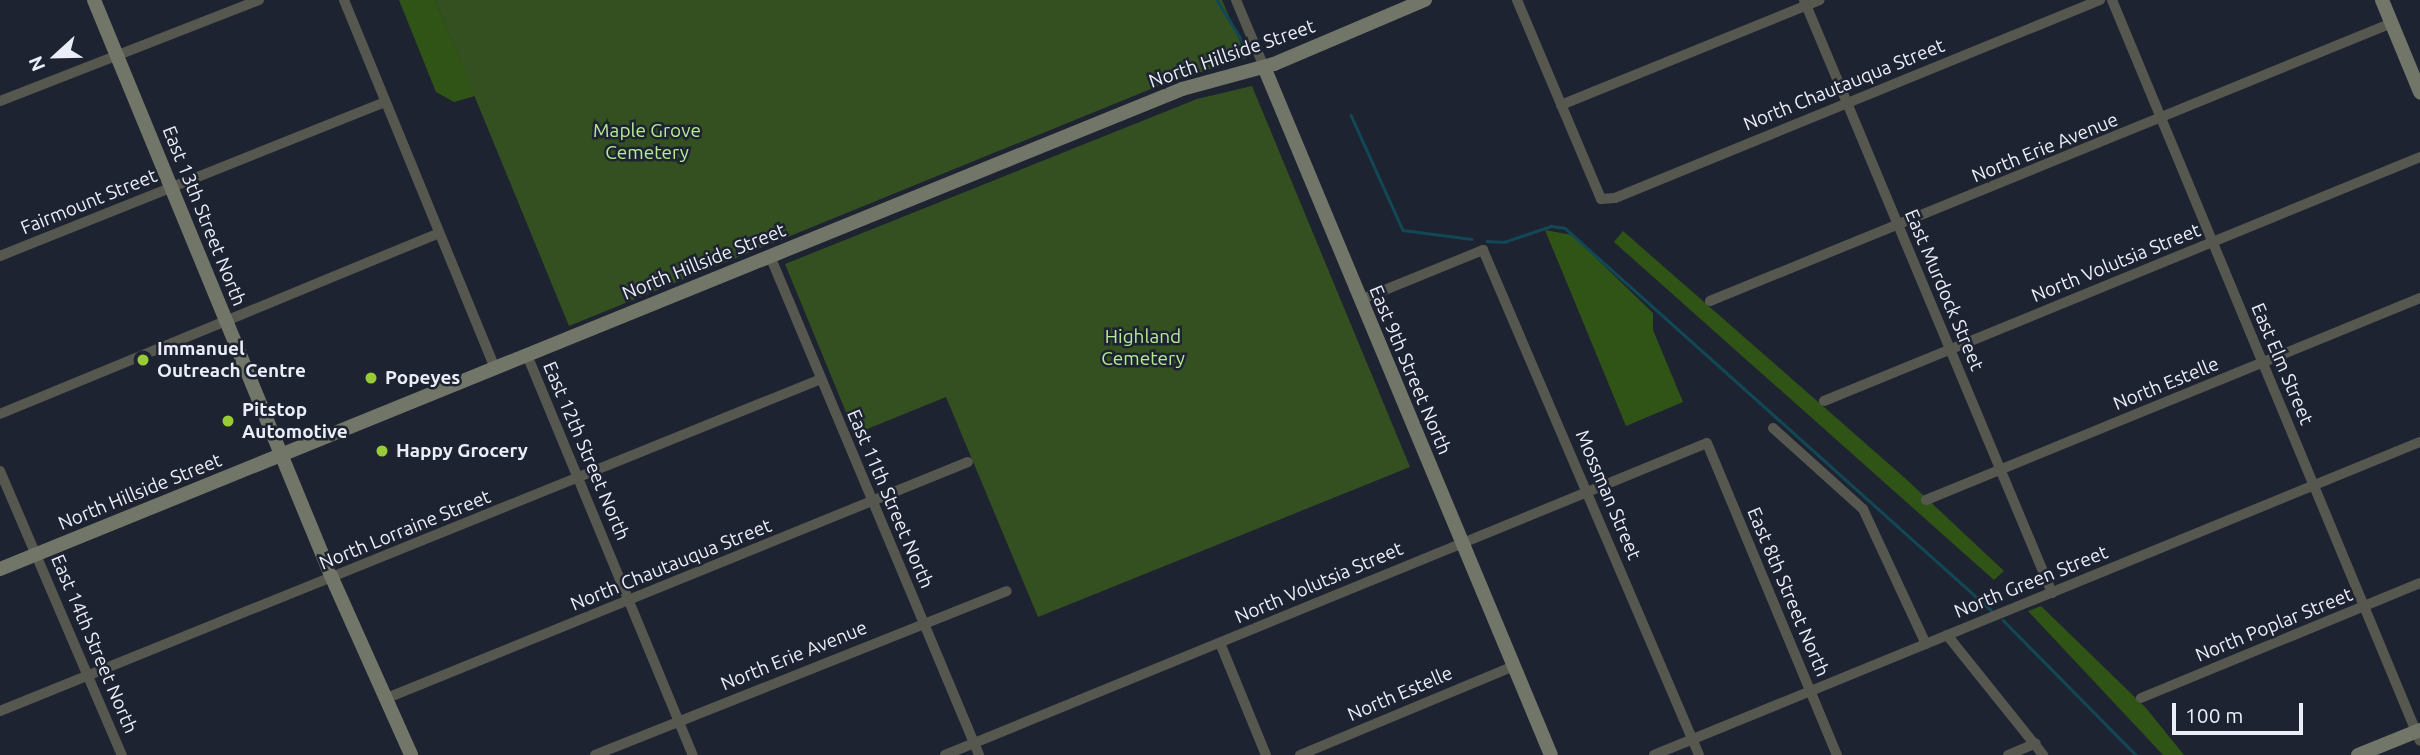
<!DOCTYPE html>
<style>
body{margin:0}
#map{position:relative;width:2420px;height:755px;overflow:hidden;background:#1e2331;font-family:Ubuntu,sans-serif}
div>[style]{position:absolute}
.green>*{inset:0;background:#345020}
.forest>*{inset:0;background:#305415}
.stream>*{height:2.5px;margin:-1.25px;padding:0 1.25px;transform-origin:1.25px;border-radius:1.25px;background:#124856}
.street>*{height:10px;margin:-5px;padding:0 5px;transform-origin:5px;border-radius:5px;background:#565850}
.secondary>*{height:14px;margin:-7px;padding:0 7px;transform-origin:7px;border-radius:7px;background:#727669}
.dots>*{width:19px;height:19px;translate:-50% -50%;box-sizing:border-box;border:4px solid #1e2331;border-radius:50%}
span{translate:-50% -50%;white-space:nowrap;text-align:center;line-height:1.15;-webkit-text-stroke:5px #1e2331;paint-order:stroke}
.street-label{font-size:19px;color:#ebeef9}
.park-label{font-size:19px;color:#b4eb93}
.poi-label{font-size:19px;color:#ebeef9;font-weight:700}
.left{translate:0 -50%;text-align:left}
.north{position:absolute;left:21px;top:21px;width:70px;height:70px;-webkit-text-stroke:5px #1e2331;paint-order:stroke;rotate:248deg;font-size:19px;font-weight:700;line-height:28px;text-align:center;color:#ebeef9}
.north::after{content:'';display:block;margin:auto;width:24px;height:32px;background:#ebeef9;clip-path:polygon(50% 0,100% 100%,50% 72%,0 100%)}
.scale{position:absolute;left:2172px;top:703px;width:131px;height:32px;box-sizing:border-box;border:4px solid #ebeef9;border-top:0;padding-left:9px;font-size:21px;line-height:24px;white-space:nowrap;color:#ebeef9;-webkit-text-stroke:5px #1e2331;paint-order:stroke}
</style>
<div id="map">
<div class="green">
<i style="clip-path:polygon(435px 0,1222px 0,1247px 58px,1168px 82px,569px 326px)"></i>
<i style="clip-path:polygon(1252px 86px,1410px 467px,1038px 617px,946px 397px,855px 434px,785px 264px,1197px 99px)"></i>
</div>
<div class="forest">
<i style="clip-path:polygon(399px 0,435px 0,475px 96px,454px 102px,436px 92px)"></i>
<i style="clip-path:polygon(1545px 230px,1572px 235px,1653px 313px,1653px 330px,1683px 402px,1626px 426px)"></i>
<i style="clip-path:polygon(1623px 231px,1906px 479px,2004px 571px,1994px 580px,1614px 242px)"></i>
<i style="clip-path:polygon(2041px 606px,2146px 708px,2184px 755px,2163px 755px,2028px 611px)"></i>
</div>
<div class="stream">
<i style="left:1217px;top:0;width:59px;rotate:58.2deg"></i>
<i style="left:1351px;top:115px;width:126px;rotate:65.7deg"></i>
<i style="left:1403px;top:230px;width:69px;rotate:7.5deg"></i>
<i style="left:1487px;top:241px;width:17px;rotate:3deg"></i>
<i style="left:1504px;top:242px;width:50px;rotate:-18.8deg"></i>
<i style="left:1551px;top:226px;width:14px;rotate:8deg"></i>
<i style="left:1565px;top:228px;width:572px;rotate:41.88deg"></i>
<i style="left:2003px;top:620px;width:190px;rotate:45.4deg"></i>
</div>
<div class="street">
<i style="left:344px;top:0;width:398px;rotate:67.7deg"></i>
<i style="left:1236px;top:0;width:73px;rotate:67.3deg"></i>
<i style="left:1517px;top:0;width:216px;rotate:67.1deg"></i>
<i style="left:1601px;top:199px;width:14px;rotate:-4deg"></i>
<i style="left:1615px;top:198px;width:524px;rotate:-22.21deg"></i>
<i style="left:1804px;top:0;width:643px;rotate:67.3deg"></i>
<i style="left:2112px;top:0;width:802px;rotate:67.43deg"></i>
<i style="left:0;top:101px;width:278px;rotate:-21.3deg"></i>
<i style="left:1561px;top:105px;width:279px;rotate:-22.1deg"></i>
<i style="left:0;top:256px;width:415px;rotate:-21.8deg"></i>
<i style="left:770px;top:256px;width:541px;rotate:67.27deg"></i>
<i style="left:1360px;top:300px;width:133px;rotate:-22.1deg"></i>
<i style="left:1483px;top:250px;width:549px;rotate:66.84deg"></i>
<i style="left:1710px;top:301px;width:736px;rotate:-22.18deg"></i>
<i style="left:527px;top:355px;width:433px;rotate:67.5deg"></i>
<i style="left:1824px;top:401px;width:644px;rotate:-22.26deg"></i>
<i style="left:0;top:414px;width:473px;rotate:-22.4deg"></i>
<i style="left:1773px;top:428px;width:121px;rotate:42deg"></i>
<i style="left:1863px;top:509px;width:149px;rotate:65deg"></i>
<i style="left:0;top:471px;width:309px;rotate:66.8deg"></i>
<i style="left:1926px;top:500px;width:534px;rotate:-22.24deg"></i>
<i style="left:1947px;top:635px;width:154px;rotate:51.3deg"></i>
<i style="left:1220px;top:643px;width:121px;rotate:67.7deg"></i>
<i style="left:387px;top:698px;width:627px;rotate:-22.11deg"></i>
<i style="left:2141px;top:698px;width:302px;rotate:-22.4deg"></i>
<i style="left:0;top:711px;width:886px;rotate:-22.02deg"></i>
<i style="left:595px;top:755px;width:443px;rotate:-21.7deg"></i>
<i style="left:945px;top:755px;width:823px;rotate:-22.27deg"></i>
<i style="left:1707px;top:443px;width:338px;rotate:67.4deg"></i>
<i style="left:1300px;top:755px;width:232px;rotate:-22.6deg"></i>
<i style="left:1654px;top:755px;width:827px;rotate:-22.23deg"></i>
<i style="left:2008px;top:755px;width:30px;rotate:-23deg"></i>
</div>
<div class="secondary">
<i style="left:94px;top:0;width:625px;rotate:67.62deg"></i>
<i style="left:332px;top:578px;width:194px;rotate:65.9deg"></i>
<i style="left:2382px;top:0;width:100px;rotate:67.6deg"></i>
<i style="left:1264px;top:67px;width:745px;rotate:67.36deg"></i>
<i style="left:0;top:569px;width:1276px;rotate:-22.1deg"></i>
<i style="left:1182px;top:89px;width:95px;rotate:-15.2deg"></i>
<i style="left:1274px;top:64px;width:164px;rotate:-23deg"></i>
<i style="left:2358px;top:755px;width:67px;rotate:-22deg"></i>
</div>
<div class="dots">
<i style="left:143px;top:360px;background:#99cb35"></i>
<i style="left:371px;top:378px;background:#99cb35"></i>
<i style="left:228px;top:421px;background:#99cb35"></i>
<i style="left:382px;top:451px;background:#99cb35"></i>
</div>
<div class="street-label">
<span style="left:1232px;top:54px;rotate:-19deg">North Hillside Street</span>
<span style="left:1844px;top:85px;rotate:-22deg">North Chautauqua Street</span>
<span style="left:2045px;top:148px;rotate:-22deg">North Erie Avenue</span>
<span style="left:89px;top:202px;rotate:-22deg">Fairmount Street</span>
<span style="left:204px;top:216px;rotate:68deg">East 13th Street North</span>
<span style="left:704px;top:262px;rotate:-22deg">North Hillside Street</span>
<span style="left:2116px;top:263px;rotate:-22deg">North Volutsia Street</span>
<span style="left:1944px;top:290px;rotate:67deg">East Murdock Street</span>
<span style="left:2282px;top:364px;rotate:67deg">East Elm Street</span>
<span style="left:1410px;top:370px;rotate:67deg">East 9th Street North</span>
<span style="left:2166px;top:384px;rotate:-22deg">North Estelle</span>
<span style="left:586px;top:451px;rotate:67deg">East 12th Street North</span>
<span style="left:140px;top:492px;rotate:-22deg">North Hillside Street</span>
<span style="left:1608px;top:495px;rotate:67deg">Mossman Street</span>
<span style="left:890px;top:499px;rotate:67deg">East 11th Street North</span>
<span style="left:405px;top:530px;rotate:-22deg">North Lorraine Street</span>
<span style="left:671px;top:565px;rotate:-22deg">North Chautauqua Street</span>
<span style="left:2031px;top:582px;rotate:-22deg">North Green Street</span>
<span style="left:1319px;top:583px;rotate:-23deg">North Volutsia Street</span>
<span style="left:1788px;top:592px;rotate:67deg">East 8th Street North</span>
<span style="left:2274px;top:625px;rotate:-22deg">North Poplar Street</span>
<span style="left:94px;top:644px;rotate:67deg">East 14th Street North</span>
<span style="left:794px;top:656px;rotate:-22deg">North Erie Avenue</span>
<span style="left:1400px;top:694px;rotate:-23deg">North Estelle</span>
</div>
<div class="park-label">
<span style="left:647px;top:142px">Maple Grove<br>Cemetery</span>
<span style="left:1143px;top:348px">Highland<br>Cemetery</span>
</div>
<div class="poi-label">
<span class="left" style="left:157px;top:360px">Immanuel<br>Outreach Centre</span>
<span class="left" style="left:385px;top:378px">Popeyes</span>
<span class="left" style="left:242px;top:421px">Pitstop<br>Automotive</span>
<span class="left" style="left:396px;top:451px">Happy Grocery</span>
</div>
<div class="north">N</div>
<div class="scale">100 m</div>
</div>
